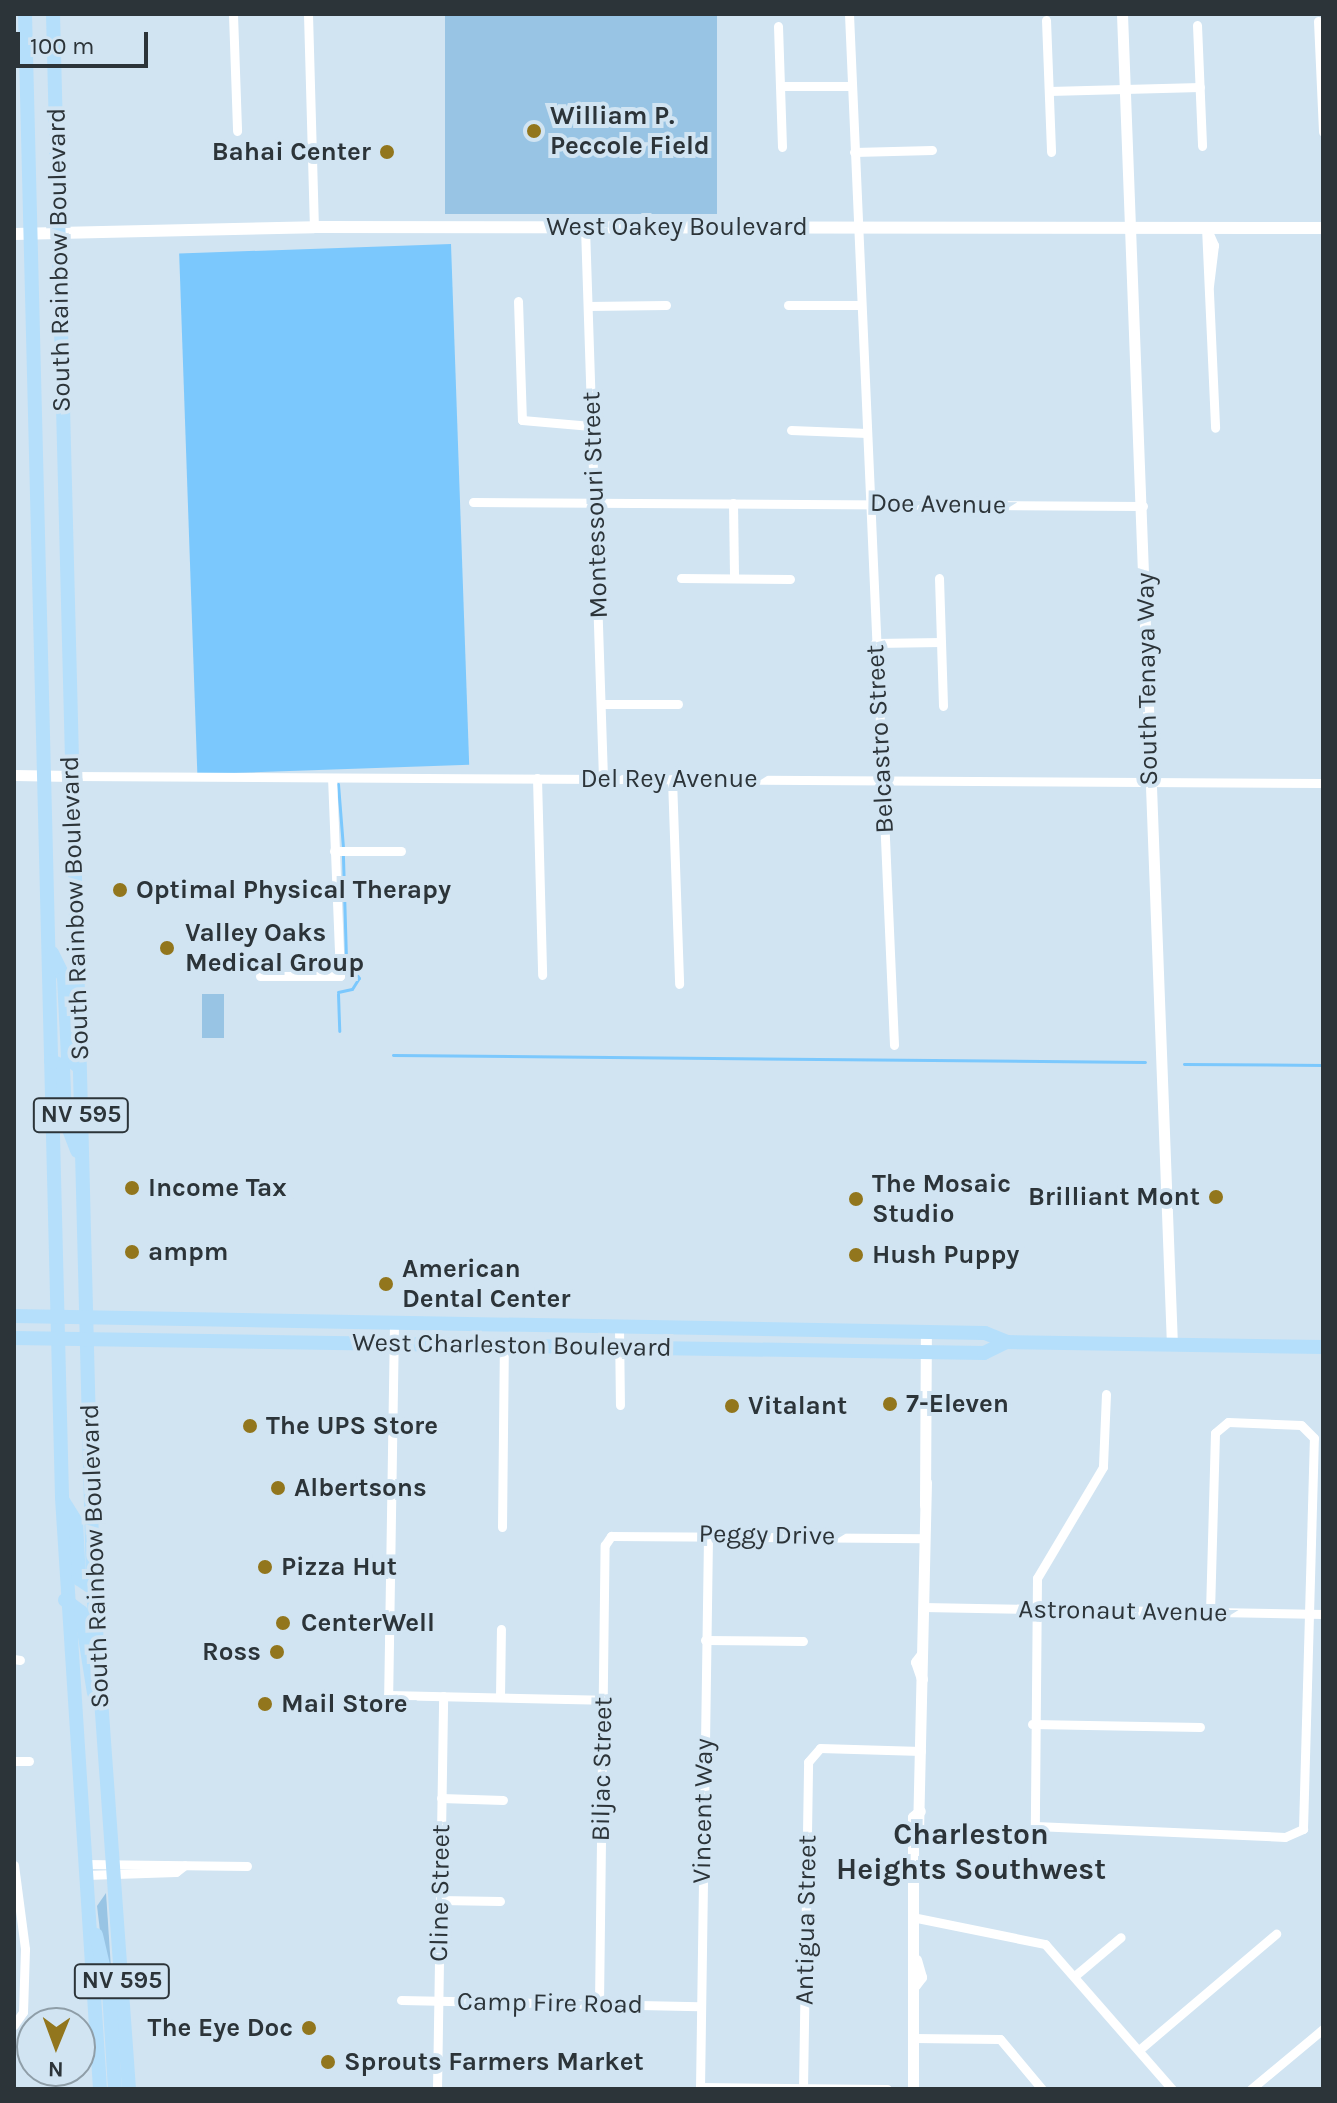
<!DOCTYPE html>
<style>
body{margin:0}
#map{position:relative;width:1337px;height:2103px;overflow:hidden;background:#d1e4f2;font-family:Karla,sans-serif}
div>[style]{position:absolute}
.green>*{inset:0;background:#98c4e4;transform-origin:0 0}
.water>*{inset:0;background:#7bc8fd;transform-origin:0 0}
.stream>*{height:3px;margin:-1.5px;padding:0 1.5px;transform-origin:1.5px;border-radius:1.5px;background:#7bc8fd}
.minor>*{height:9px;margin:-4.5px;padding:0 4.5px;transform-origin:4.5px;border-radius:4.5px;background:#fff}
.tertiary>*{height:11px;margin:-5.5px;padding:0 5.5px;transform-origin:5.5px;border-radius:5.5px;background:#fff}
.secondary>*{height:12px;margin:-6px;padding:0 6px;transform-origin:6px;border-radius:6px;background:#fff}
.primary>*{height:14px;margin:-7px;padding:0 7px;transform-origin:7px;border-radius:7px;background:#b5dffb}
.dots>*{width:22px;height:22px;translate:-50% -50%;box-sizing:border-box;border:4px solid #d1e4f2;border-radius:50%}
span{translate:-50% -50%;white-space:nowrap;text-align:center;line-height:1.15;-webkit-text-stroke:8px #d1e4f2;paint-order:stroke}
.shield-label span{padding:2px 6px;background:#d1e4f2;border:2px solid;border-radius:6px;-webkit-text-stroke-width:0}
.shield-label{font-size:24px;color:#2c3439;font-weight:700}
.poi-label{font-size:26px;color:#2c3439;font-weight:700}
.left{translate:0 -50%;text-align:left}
.right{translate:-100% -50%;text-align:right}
.street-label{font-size:26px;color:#2c3439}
.quarter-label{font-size:30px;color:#2c3439;font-weight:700}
.frame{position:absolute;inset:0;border:16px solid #2c3439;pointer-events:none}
.north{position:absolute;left:16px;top:2007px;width:80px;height:80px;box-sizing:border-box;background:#d1e4f2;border:2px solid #8f9ea8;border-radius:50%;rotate:181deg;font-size:22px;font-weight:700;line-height:32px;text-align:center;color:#2c3439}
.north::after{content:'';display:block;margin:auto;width:28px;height:36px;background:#92761d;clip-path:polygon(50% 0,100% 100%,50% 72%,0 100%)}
.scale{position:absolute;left:16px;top:32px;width:132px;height:36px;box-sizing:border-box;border:4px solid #2c3439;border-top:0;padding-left:10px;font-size:24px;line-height:28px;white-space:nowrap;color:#2c3439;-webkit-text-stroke:6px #d1e4f2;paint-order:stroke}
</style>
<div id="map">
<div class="green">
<i style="left:445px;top:14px;width:272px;height:200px"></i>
<i style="left:202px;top:994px;width:22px;height:44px"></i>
<i style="clip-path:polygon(106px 1893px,119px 2089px,97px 1906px)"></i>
</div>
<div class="water">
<i style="left:451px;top:244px;width:521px;height:272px;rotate:88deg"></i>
</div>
<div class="stream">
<i style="left:338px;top:784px;width:64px;rotate:85.5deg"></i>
<i style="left:338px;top:992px;width:14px;rotate:-12deg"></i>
<i style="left:352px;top:989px;width:13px;rotate:-58deg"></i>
<i style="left:359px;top:978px;width:23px;rotate:-124deg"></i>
<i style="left:346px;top:959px;width:104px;rotate:-91.7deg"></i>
<i style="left:338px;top:994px;width:37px;rotate:88deg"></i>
<i style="left:393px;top:1055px;width:752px;rotate:0.53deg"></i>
<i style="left:1184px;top:1064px;width:139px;rotate:0.4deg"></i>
</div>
<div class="minor">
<i style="left:233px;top:14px;width:117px;rotate:88deg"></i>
<i style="left:308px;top:14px;width:213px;rotate:88.4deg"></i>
<i style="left:849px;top:14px;width:1032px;rotate:87.5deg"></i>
<i style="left:1046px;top:20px;width:132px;rotate:87.8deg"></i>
<i style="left:1318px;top:21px;width:111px;rotate:87.4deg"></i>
<i style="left:1197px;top:25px;width:121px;rotate:87.6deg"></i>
<i style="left:778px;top:26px;width:121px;rotate:88.1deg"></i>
<i style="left:780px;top:86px;width:71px"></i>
<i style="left:1049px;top:91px;width:151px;rotate:-1.5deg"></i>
<i style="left:854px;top:152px;width:78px;rotate:-1.5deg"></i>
<i style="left:585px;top:227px;width:551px;rotate:88.13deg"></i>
<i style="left:1206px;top:227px;width:201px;rotate:87.4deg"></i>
<i style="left:1206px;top:227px;width:20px;rotate:66deg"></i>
<i style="left:1214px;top:245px;width:41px;rotate:97deg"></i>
<i style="left:518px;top:301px;width:119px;rotate:88.1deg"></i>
<i style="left:522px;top:420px;width:69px;rotate:5deg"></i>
<i style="left:788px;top:305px;width:72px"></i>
<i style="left:588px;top:306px;width:78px;rotate:-0.7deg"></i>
<i style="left:791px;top:430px;width:76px;rotate:2.3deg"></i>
<i style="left:473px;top:502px;width:670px;rotate:0.34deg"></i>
<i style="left:733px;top:503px;width:75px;rotate:89.2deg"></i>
<i style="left:681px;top:578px;width:109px;rotate:0.5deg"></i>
<i style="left:939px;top:578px;width:128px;rotate:88.2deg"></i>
<i style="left:875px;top:643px;width:66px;rotate:-0.9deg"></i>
<i style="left:602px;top:704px;width:76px"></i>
<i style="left:72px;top:776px;width:1251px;rotate:0.32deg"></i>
<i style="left:537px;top:778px;width:197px;rotate:88.5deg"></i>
<i style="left:672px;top:779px;width:205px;rotate:88deg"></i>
<i style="left:334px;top:851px;width:67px"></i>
<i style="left:260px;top:976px;width:80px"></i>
<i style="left:340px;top:976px;width:198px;rotate:-92.3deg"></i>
<i style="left:394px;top:1324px;width:371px;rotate:90.9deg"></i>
<i style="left:388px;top:1695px;width:214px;rotate:1.3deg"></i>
<i style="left:619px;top:1327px;width:78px;rotate:89.3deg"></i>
<i style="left:1106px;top:1394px;width:73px;rotate:92.4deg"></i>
<i style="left:1103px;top:1467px;width:129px;rotate:120.7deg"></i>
<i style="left:1037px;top:1578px;width:248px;rotate:90.5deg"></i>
<i style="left:1035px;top:1826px;width:250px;rotate:2.5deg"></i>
<i style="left:1285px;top:1837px;width:20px;rotate:-24deg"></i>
<i style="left:1303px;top:1829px;width:391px;rotate:-88.4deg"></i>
<i style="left:1314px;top:1438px;width:18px;rotate:-135deg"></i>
<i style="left:1301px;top:1425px;width:73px;rotate:-177.6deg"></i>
<i style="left:1228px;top:1422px;width:17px;rotate:140deg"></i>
<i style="left:1215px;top:1433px;width:179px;rotate:91.6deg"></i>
<i style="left:502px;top:1527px;width:182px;rotate:-89.4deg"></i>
<i style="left:923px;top:1607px;width:400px;rotate:1deg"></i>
<i style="left:705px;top:1640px;width:98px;rotate:0.6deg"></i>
<i style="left:14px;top:1659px;width:6px;rotate:9deg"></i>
<i style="left:500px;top:1697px;width:68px;rotate:-89.2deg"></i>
<i style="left:1032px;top:1724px;width:168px;rotate:1deg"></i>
<i style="left:14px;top:1761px;width:15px"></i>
<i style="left:441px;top:1798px;width:62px;rotate:1.8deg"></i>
<i style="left:84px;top:1864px;width:163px;rotate:0.7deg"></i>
<i style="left:14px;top:1865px;width:85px;rotate:82.5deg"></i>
<i style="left:25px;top:1949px;width:63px;rotate:91.8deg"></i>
<i style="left:23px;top:2012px;width:16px;rotate:125deg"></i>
<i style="left:85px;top:1875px;width:91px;rotate:-1.9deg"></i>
<i style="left:176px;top:1872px;width:11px;rotate:-38deg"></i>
<i style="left:440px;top:1900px;width:60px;rotate:1deg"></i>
<i style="left:917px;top:1918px;width:131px;rotate:11.5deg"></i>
<i style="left:1045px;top:1944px;width:193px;rotate:48.8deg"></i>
<i style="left:1077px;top:1974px;width:57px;rotate:-40.1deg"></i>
<i style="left:401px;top:2000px;width:298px;rotate:1.2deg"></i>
<i style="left:599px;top:2004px;width:459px;rotate:-89.3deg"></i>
<i style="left:605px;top:1545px;width:11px;rotate:-56deg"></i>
<i style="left:611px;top:1536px;width:314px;rotate:0.4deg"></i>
<i style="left:914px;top:2038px;width:86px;rotate:0.7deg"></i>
<i style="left:1000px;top:2039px;width:65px;rotate:50deg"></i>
<i style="left:1139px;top:2050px;width:180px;rotate:-40.3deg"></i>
<i style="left:700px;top:2087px;width:187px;rotate:0.6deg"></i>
<i style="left:803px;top:2088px;width:326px;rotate:-89.1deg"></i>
<i style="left:808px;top:1762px;width:18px;rotate:-49deg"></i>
<i style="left:820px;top:1748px;width:101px;rotate:1.7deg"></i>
<i style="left:437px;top:2089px;width:393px;rotate:-89.1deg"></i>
<i style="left:700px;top:2089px;width:555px;rotate:-89.17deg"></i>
<i style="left:1251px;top:2089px;width:94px;rotate:-39.8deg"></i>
</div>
<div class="tertiary">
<i style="left:1122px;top:14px;width:1332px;rotate:87.85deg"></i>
<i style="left:14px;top:775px;width:58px;rotate:1deg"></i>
<i style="left:925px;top:1505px;width:173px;rotate:-89.7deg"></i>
<i style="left:922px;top:1679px;width:18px;rotate:-109deg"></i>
<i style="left:916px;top:1662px;width:10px;rotate:-53deg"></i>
<i style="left:918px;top:1833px;width:351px;rotate:-88.7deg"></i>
<i style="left:915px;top:1985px;width:10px;rotate:-53deg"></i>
<i style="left:921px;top:1977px;width:18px;rotate:-106deg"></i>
<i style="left:913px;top:2089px;width:272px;rotate:-90deg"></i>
<i style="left:913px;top:1817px;width:9px;rotate:-41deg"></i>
</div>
<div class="secondary">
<i style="left:14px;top:234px;width:300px;rotate:-1.3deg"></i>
<i style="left:314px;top:227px;width:1009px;rotate:0.06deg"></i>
</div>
<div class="primary">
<i style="left:25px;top:14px;width:1484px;rotate:88.57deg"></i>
<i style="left:62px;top:1498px;width:592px;rotate:86.32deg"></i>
<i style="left:53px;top:14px;width:1575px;rotate:88.54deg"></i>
<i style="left:93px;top:1588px;width:502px;rotate:85.89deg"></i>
<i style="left:52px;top:953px;width:28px;rotate:64deg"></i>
<i style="left:64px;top:978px;width:80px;rotate:87.1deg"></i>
<i style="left:68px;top:1058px;width:14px;rotate:39deg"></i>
<i style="left:51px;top:1061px;width:13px;rotate:23deg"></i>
<i style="left:63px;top:1066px;width:53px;rotate:87.8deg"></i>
<i style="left:65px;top:1119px;width:34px;rotate:69deg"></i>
<i style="left:14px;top:1316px;width:971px;rotate:1deg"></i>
<i style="left:985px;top:1333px;width:24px;rotate:22deg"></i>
<i style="left:1007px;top:1342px;width:316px;rotate:0.9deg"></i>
<i style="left:14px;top:1338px;width:970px;rotate:0.89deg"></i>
<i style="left:984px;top:1353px;width:25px;rotate:-26deg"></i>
<i style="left:63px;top:1501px;width:25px;rotate:58deg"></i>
<i style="left:76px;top:1522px;width:57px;rotate:87deg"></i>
<i style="left:79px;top:1579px;width:17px;rotate:33deg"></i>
<i style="left:65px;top:1600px;width:20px;rotate:37deg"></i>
<i style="left:81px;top:1612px;width:82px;rotate:80.9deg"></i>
<i style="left:96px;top:1935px;width:57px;rotate:76.9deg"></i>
<i style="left:109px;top:1991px;width:98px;rotate:86.5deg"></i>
</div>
<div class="dots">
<i style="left:534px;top:131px;background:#92761d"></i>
<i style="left:387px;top:152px;background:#92761d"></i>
<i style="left:120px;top:890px;background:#92761d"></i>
<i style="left:167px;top:948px;background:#92761d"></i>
<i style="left:132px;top:1188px;background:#92761d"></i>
<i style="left:1216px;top:1197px;background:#92761d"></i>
<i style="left:856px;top:1199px;background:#92761d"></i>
<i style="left:132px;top:1252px;background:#92761d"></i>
<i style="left:856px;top:1255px;background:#92761d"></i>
<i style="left:386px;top:1284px;background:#92761d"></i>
<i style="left:890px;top:1404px;background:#92761d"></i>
<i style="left:732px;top:1406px;background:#92761d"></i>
<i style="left:250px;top:1426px;background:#92761d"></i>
<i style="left:278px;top:1488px;background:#92761d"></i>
<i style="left:265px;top:1567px;background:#92761d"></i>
<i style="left:283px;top:1623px;background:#92761d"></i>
<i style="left:277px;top:1652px;background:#92761d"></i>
<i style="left:265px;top:1704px;background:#92761d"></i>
<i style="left:309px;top:2028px;background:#92761d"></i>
<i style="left:328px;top:2062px;background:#92761d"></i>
</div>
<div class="shield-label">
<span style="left:81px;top:1115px">NV 595</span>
<span style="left:122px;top:1981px">NV 595</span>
</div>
<div class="poi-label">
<span class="left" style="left:550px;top:131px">William P.<br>Peccole Field</span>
<span class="right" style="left:371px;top:152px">Bahai Center</span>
<span class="left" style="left:136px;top:890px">Optimal Physical Therapy</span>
<span class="left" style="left:185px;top:948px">Valley Oaks<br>Medical Group</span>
<span class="left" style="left:872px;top:1199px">The Mosaic<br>Studio</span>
<span class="left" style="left:148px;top:1188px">Income Tax</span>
<span class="right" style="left:1200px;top:1197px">Brilliant Mont</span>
<span class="left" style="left:148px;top:1252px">ampm</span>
<span class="left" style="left:872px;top:1255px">Hush Puppy</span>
<span class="left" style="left:402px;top:1284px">American<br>Dental Center</span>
<span class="left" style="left:906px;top:1404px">7-Eleven</span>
<span class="left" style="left:748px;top:1406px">Vitalant</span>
<span class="left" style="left:266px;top:1426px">The UPS Store</span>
<span class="left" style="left:294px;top:1488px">Albertsons</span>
<span class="left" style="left:281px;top:1567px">Pizza Hut</span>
<span class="left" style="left:301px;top:1623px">CenterWell</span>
<span class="right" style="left:261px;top:1652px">Ross</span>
<span class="left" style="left:281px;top:1704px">Mail Store</span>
<span class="right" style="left:293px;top:2028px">The Eye Doc</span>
<span class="left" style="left:344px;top:2062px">Sprouts Farmers Market</span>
</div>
<div class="street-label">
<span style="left:677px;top:227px">West Oakey Boulevard</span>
<span style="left:59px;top:260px;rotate:-91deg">South Rainbow Boulevard</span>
<span style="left:938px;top:504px;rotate:1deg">Doe Avenue</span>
<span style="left:595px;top:505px;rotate:-92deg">Montessouri Street</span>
<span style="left:1147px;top:679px;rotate:-91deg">South Tenaya Way</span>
<span style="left:880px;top:739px;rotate:-93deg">Belcastro Street</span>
<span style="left:669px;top:779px">Del Rey Avenue</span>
<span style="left:75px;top:908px;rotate:-92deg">South Rainbow Boulevard</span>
<span style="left:512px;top:1345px;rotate:1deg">West Charleston Boulevard</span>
<span style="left:767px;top:1535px;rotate:1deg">Peggy Drive</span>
<span style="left:95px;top:1556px;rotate:-92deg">South Rainbow Boulevard</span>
<span style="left:1123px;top:1611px;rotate:1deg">Astronaut Avenue</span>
<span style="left:602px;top:1769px;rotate:-89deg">Biljac Street</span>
<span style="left:703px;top:1811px;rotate:-89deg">Vincent Way</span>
<span style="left:440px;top:1893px;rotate:-89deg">Cline Street</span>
<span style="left:806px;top:1920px;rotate:-89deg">Antigua Street</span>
<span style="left:550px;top:2003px;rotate:1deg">Camp Fire Road</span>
</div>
<div class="quarter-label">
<span style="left:971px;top:1851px">Charleston<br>Heights Southwest</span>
</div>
<div class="frame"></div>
<div class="north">N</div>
<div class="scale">100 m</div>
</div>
